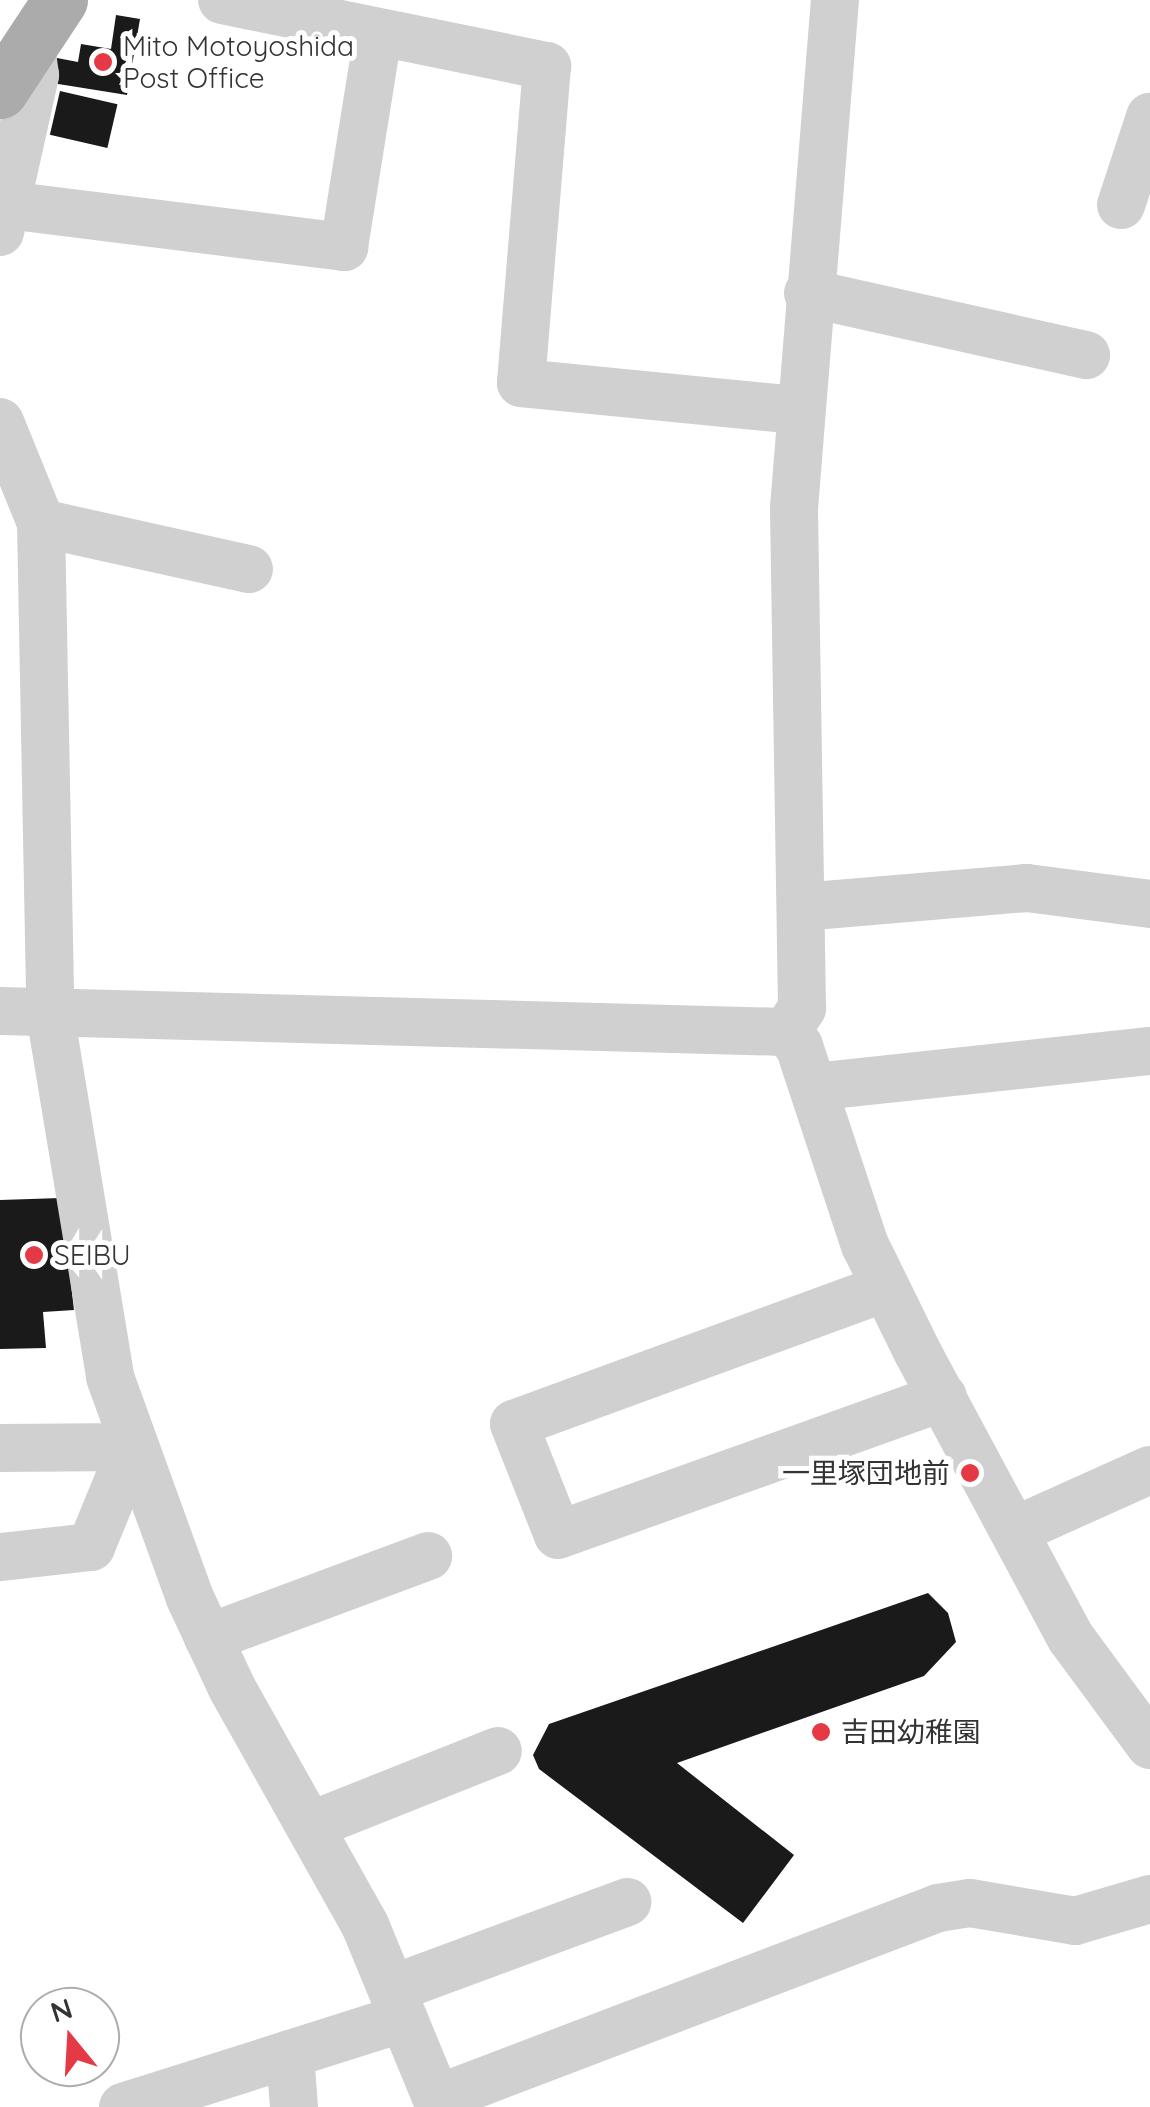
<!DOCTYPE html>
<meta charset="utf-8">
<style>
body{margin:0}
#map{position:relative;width:1150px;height:2107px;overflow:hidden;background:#fff;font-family:Quicksand,"Noto Sans JP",sans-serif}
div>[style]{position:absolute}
.building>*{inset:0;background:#1a1a1a;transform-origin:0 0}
.minor>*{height:48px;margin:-24px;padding:0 24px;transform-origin:24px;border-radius:24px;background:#d0d0d0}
.major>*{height:55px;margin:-27.5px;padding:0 27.5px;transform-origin:27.5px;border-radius:27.5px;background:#ababab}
.dots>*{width:28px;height:28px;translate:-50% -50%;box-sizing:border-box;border:5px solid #fff;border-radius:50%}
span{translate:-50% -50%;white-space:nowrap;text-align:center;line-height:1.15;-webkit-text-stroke:10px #fff;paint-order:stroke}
.poi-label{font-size:28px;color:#333}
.left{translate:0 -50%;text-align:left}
.right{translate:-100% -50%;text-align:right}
.north{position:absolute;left:20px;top:1987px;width:100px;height:100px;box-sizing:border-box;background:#fff;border:2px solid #adadad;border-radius:50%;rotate:342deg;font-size:28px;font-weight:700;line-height:40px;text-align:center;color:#333}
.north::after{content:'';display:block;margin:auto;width:35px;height:45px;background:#e63946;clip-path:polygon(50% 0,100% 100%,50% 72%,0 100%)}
</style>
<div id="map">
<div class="building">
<i style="clip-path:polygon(116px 15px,140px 19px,127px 95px,52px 83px,57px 58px,78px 62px,81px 44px,111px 49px)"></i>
<i style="left:60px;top:91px;width:59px;height:45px;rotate:13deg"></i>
<i style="clip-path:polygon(61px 1198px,74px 1310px,43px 1312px,46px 1348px,0 1349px,0 1200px)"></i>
<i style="clip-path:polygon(928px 1593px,948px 1613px,956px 1642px,924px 1676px,677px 1763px,794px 1855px,743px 1923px,539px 1769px,533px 1755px,549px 1724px)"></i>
</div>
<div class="minor">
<i style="left:222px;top:0;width:332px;rotate:11.5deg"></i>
<i style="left:547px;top:66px;width:318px;rotate:94.7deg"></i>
<i style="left:521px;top:383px;width:278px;rotate:5.6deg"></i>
<i style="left:7px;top:205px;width:340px;rotate:7.1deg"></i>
<i style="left:344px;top:247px;width:216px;rotate:-80.9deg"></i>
<i style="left:1121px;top:205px;width:93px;rotate:-71.8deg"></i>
<i style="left:0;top:232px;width:161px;rotate:-77.4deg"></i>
<i style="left:35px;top:75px;width:30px;rotate:-98deg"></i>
<i style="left:808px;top:293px;width:285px;rotate:12.6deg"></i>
<i style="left:0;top:422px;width:109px;rotate:67.9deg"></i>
<i style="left:41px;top:523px;width:490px;rotate:88.9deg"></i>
<i style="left:50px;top:1013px;width:369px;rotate:80.6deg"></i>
<i style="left:110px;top:1377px;width:235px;rotate:70.1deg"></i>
<i style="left:190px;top:1598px;width:99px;rotate:65deg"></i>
<i style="left:232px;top:1688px;width:272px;rotate:60.7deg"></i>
<i style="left:365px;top:1925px;width:197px;rotate:67.6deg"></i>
<i style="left:41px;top:523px;width:213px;rotate:12.5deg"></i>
<i style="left:801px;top:907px;width:227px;rotate:-4.8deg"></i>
<i style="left:1027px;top:888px;width:124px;rotate:7.4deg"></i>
<i style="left:0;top:1011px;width:786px;rotate:1.53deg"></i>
<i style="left:786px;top:1032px;width:19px;rotate:47deg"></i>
<i style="left:799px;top:1046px;width:210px;rotate:71.7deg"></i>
<i style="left:865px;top:1245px;width:120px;rotate:63.9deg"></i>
<i style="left:918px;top:1353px;width:323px;rotate:61.8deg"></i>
<i style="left:1071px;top:1638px;width:133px;rotate:53.6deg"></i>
<i style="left:786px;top:1032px;width:29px;rotate:-56deg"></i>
<i style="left:802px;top:1008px;width:500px;rotate:-90.92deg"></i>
<i style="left:794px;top:508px;width:510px;rotate:-85.39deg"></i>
<i style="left:813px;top:1087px;width:339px;rotate:-6.1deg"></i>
<i style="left:885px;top:1288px;width:395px;rotate:159.9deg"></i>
<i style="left:514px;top:1424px;width:119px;rotate:68.4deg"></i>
<i style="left:558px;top:1535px;width:409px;rotate:-19.7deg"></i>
<i style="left:0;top:1448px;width:132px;rotate:-0.4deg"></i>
<i style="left:132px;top:1447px;width:108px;rotate:112.3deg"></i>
<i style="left:91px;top:1547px;width:92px;rotate:173.7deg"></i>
<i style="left:1014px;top:1531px;width:149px;rotate:-24.2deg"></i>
<i style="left:208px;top:1638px;width:235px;rotate:-20.4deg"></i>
<i style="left:312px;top:1825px;width:200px;rotate:-21.7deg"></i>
<i style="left:392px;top:1989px;width:251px;rotate:-20.3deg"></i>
<i style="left:290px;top:2054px;width:53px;rotate:85.7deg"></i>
<i style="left:437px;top:2099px;width:536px;rotate:-20.87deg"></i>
<i style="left:938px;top:1908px;width:32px;rotate:-9deg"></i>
<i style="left:970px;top:1903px;width:107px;rotate:9.7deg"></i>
<i style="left:1075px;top:1921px;width:78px;rotate:-16.3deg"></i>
<i style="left:123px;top:2107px;width:294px;rotate:-17.6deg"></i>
</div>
<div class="major">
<i style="left:0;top:91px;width:109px;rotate:-56.6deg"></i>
</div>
<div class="dots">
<i style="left:103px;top:62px;background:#e63946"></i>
<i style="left:34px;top:1255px;background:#e63946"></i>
<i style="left:970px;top:1473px;background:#e63946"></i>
<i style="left:821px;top:1732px;background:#e63946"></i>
</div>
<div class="poi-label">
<span class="left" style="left:123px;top:62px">Mito Motoyoshida<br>Post Office</span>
<span class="left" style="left:54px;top:1255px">SEIBU</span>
<span class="right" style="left:950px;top:1473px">一里塚団地前</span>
<span class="left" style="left:841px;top:1732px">吉田幼稚園</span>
</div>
<div class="north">N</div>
</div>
